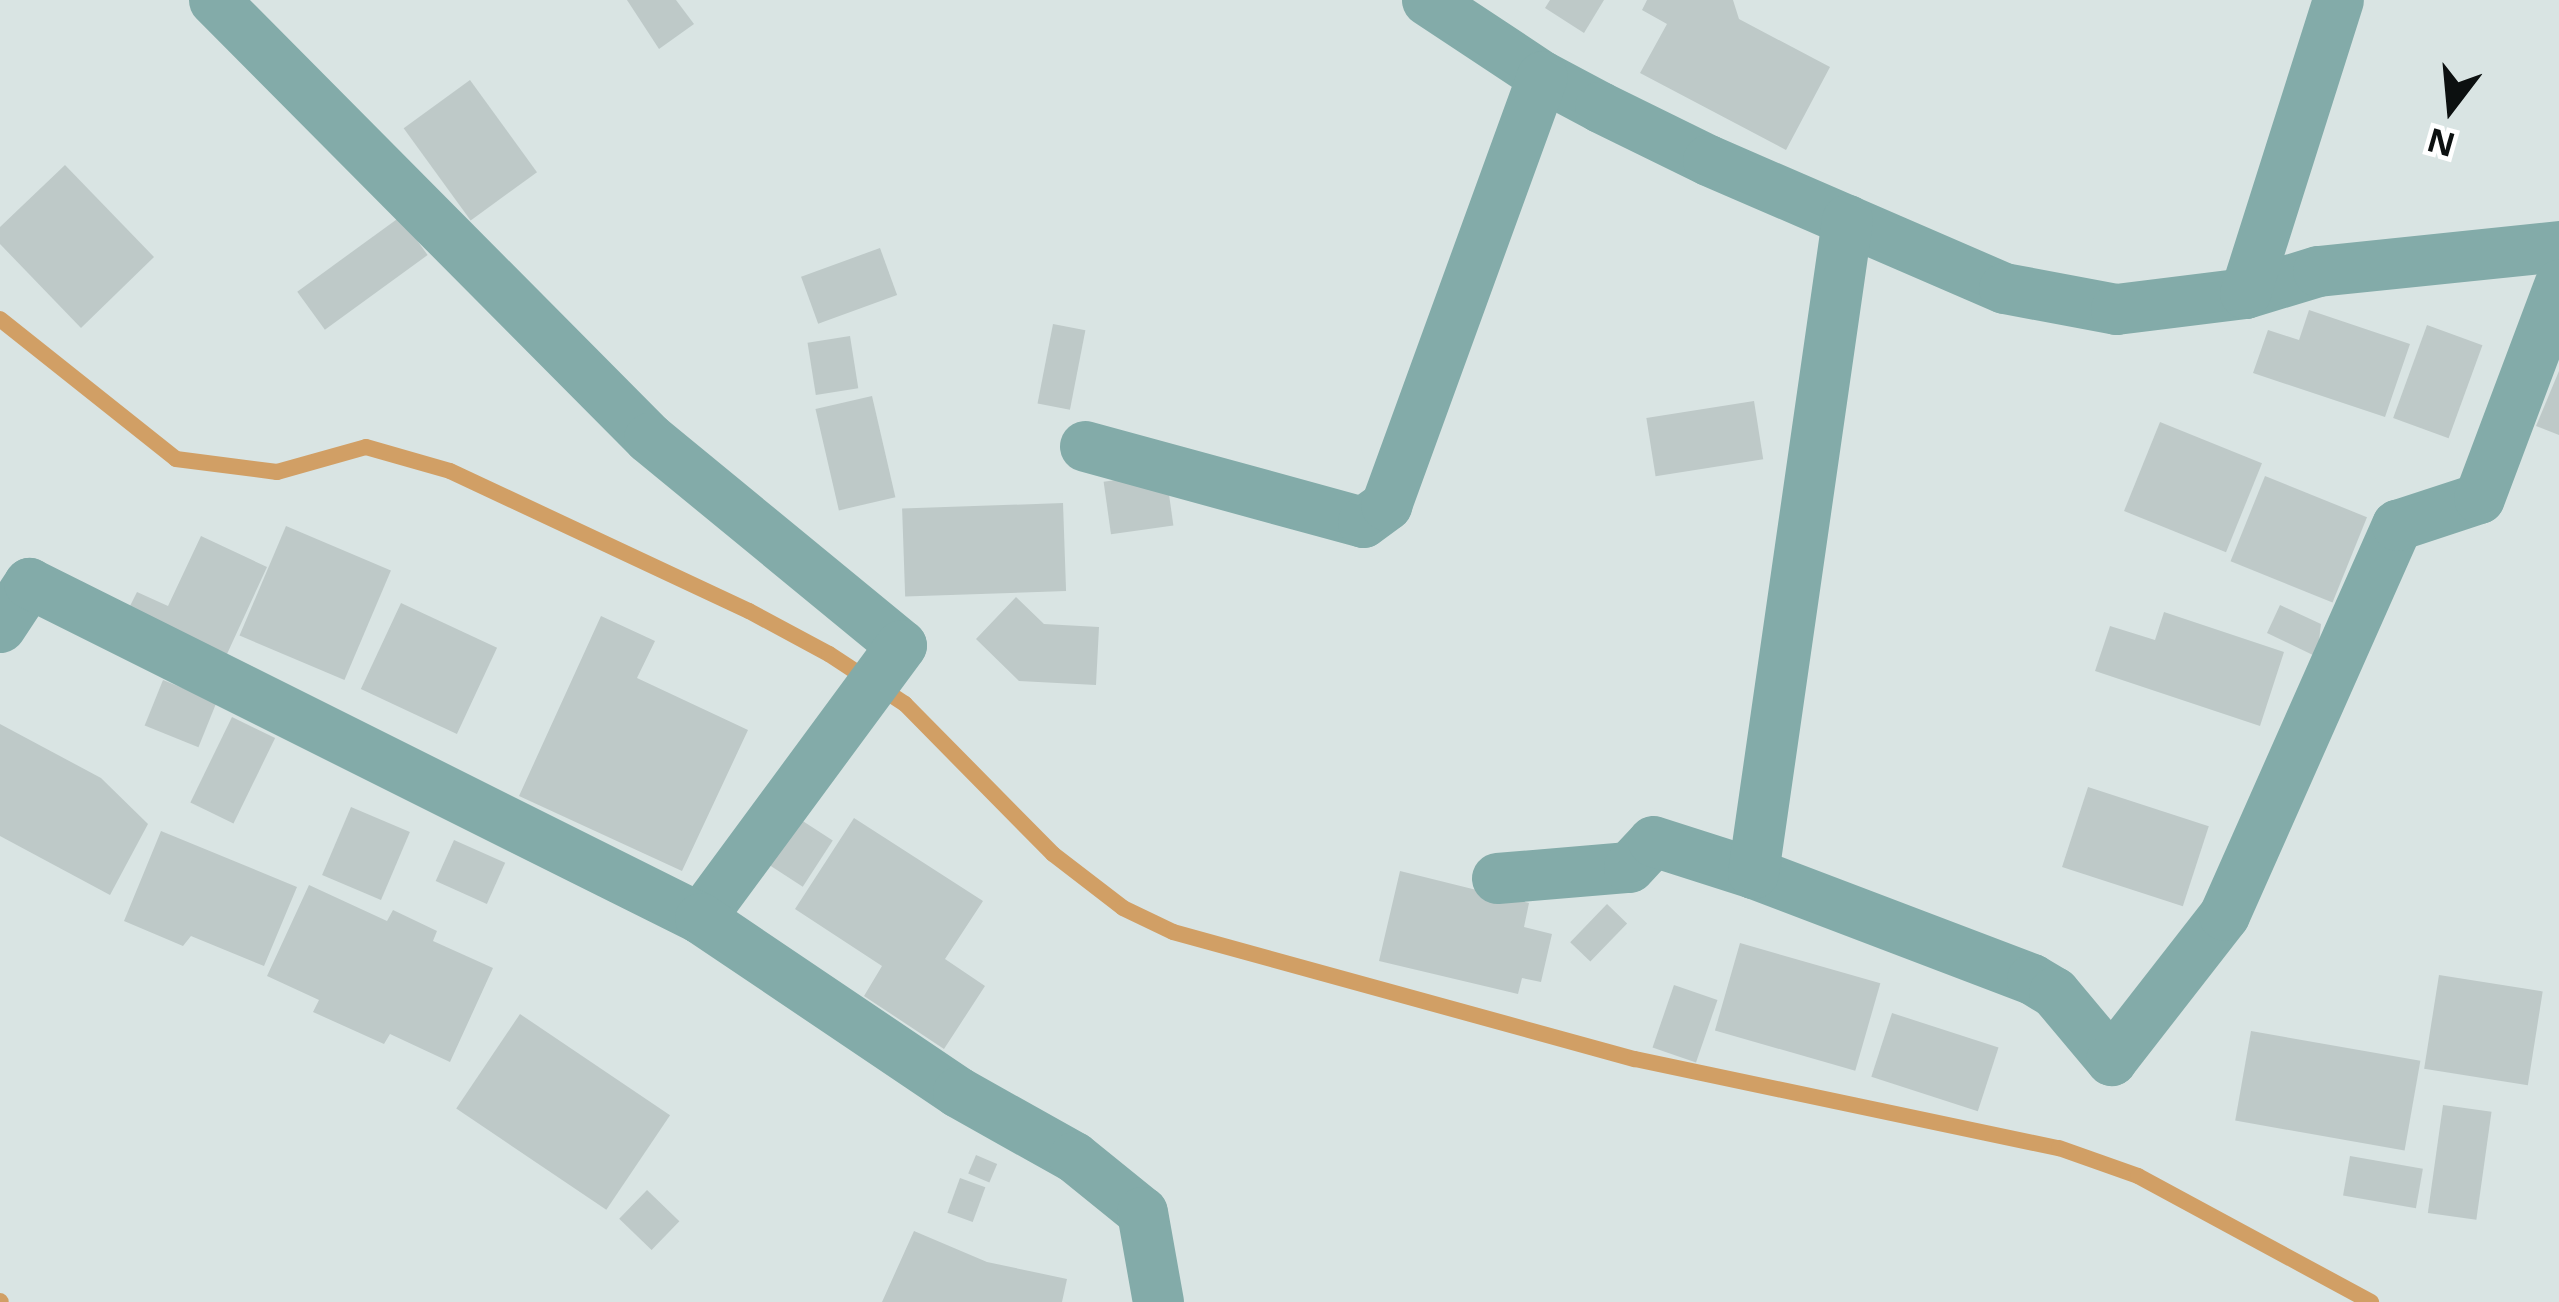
<!DOCTYPE html>
<style>
body{margin:0}
#map{position:relative;width:2559px;height:1302px;overflow:hidden;background:#d9e4e3;font-family:"Noto Sans",sans-serif}
div>[style]{position:absolute}
.stream>*{height:16px;margin:-8px;padding:0 8px;transform-origin:8px;border-radius:8px;background:#d19f65}
.building>*{inset:0;background:#bec9c8;transform-origin:0 0}
.street>*{height:51px;margin:-25.5px;padding:0 25.5px;transform-origin:25.5px;border-radius:25.5px;background:#83aba9}
span{translate:-50% -50%;white-space:nowrap;text-align:center;line-height:1.15;-webkit-text-stroke:9px #fff;paint-order:stroke}
.north{position:absolute;left:2391px;top:48px;width:120px;height:120px;-webkit-text-stroke:9px #fff;paint-order:stroke;rotate:196deg;font-size:33px;font-weight:700;line-height:48px;text-align:center;color:#0c1010}
.north::after{content:'';display:block;margin:auto;width:42px;height:54px;background:#0c1010;clip-path:polygon(50% 0,100% 100%,50% 72%,0 100%)}
</style>
<div id="map">
<div class="stream">
<i style="left:0;top:319px;width:225px;rotate:38.5deg"></i>
<i style="left:176px;top:459px;width:102px;rotate:7.3deg"></i>
<i style="left:277px;top:472px;width:92px;rotate:-15.7deg"></i>
<i style="left:366px;top:447px;width:87px;rotate:15.9deg"></i>
<i style="left:450px;top:471px;width:330px;rotate:25.1deg"></i>
<i style="left:749px;top:611px;width:91px;rotate:28.3deg"></i>
<i style="left:829px;top:654px;width:91px;rotate:33.3deg"></i>
<i style="left:905px;top:704px;width:211px;rotate:45.4deg"></i>
<i style="left:1053px;top:854px;width:88px;rotate:37.6deg"></i>
<i style="left:1123px;top:908px;width:55px;rotate:25.6deg"></i>
<i style="left:1173px;top:932px;width:479px;rotate:15.4deg"></i>
<i style="left:1635px;top:1059px;width:433px;rotate:11.9deg"></i>
<i style="left:2059px;top:1148px;width:84px;rotate:19.5deg"></i>
<i style="left:2138px;top:1176px;width:265px;rotate:28.4deg"></i>
<i style="left:0;top:1301px;width:1px;rotate:45deg"></i>
</div>
<div class="building">
<i style="clip-path:polygon(627px 0,676px 0,694px 24px,659px 49px)"></i>
<i style="clip-path:polygon(1550px 0,1604px 0,1584px 33px,1545px 8px)"></i>
<i style="clip-path:polygon(1647px 0,1733px 0,1739px 19px,1830px 67px,1786px 150px,1640px 73px,1667px 24px,1642px 10px)"></i>
<i style="left:470px;top:80px;width:114px;height:82px;rotate:54deg"></i>
<i style="clip-path:polygon(65px 165px,154px 257px,81px 328px,0 244px,0 227px)"></i>
<i style="left:400px;top:217px;width:47px;height:127px;rotate:54deg"></i>
<i style="left:880px;top:248px;width:50px;height:84px;rotate:70deg"></i>
<i style="clip-path:polygon(2309px 310px,2410px 344px,2385px 417px,2253px 373px,2268px 330px,2299px 340px)"></i>
<i style="left:1053px;top:324px;width:33px;height:81px;rotate:11deg"></i>
<i style="left:2427px;top:325px;width:59px;height:99px;rotate:20deg"></i>
<i style="left:850px;top:336px;width:53px;height:43px;rotate:81deg"></i>
<i style="clip-path:polygon(2559px 371px,2559px 435px,2536px 426px)"></i>
<i style="left:872px;top:396px;width:104px;height:58px;rotate:77deg"></i>
<i style="left:1754px;top:401px;width:59px;height:109px;rotate:81deg"></i>
<i style="left:2160px;top:422px;width:110px;height:96px;rotate:22deg"></i>
<i style="left:1166px;top:473px;width:53px;height:63px;rotate:82deg"></i>
<i style="left:2265px;top:476px;width:110px;height:92px;rotate:22deg"></i>
<i style="left:1063px;top:503px;width:88px;height:161px;rotate:88deg"></i>
<i style="left:286px;top:526px;width:114px;height:119px;rotate:23deg"></i>
<i style="clip-path:polygon(201px 536px,267px 567px,227px 654px,129px 608px,137px 592px,168px 606px)"></i>
<i style="clip-path:polygon(1016px 597px,1044px 624px,1099px 627px,1096px 685px,1019px 681px,976px 639px)"></i>
<i style="left:401px;top:603px;width:106px;height:95px;rotate:25deg"></i>
<i style="clip-path:polygon(2280px 605px,2321px 624px,2317px 657px,2267px 633px)"></i>
<i style="clip-path:polygon(2164px 612px,2284px 652px,2260px 726px,2095px 671px,2110px 626px,2155px 640px)"></i>
<i style="clip-path:polygon(601px 616px,655px 641px,637px 678px,748px 730px,682px 871px,519px 796px)"></i>
<i style="left:163px;top:680px;width:58px;height:49px;rotate:22deg"></i>
<i style="left:232px;top:717px;width:48px;height:95px;rotate:26deg"></i>
<i style="clip-path:polygon(0 724px,101px 778px,148px 824px,110px 895px,0 836px)"></i>
<i style="left:2088px;top:787px;width:127px;height:84px;rotate:18deg"></i>
<i style="left:351px;top:807px;width:64px;height:74px;rotate:23deg"></i>
<i style="left:795px;top:816px;width:45px;height:55px;rotate:33deg"></i>
<i style="clip-path:polygon(854px 818px,983px 901px,945px 959px,985px 986px,944px 1049px,864px 996px,882px 966px,795px 909px)"></i>
<i style="clip-path:polygon(161px 831px,297px 887px,264px 966px,191px 936px,183px 946px,124px 921px)"></i>
<i style="left:454px;top:840px;width:56px;height:45px;rotate:24deg"></i>
<i style="clip-path:polygon(1400px 871px,1529px 903px,1524px 927px,1552px 934px,1541px 982px,1522px 978px,1518px 994px,1379px 961px)"></i>
<i style="clip-path:polygon(309px 885px,387px 921px,393px 910px,437px 931px,433px 941px,493px 968px,450px 1062px,390px 1034px,384px 1044px,313px 1012px,319px 1000px,267px 976px)"></i>
<i style="left:1607px;top:904px;width:28px;height:53px;rotate:44deg"></i>
<i style="left:1740px;top:943px;width:146px;height:91px;rotate:16deg"></i>
<i style="left:2439px;top:975px;width:105px;height:95px;rotate:9deg"></i>
<i style="left:1674px;top:985px;width:46px;height:66px;rotate:19deg"></i>
<i style="left:1892px;top:1013px;width:112px;height:67px;rotate:18deg"></i>
<i style="left:520px;top:1014px;width:181px;height:114px;rotate:34deg"></i>
<i style="left:2251px;top:1031px;width:172px;height:91px;rotate:10deg"></i>
<i style="left:2443px;top:1105px;width:49px;height:109px;rotate:8deg"></i>
<i style="left:976px;top:1155px;width:23px;height:20px;rotate:23deg"></i>
<i style="left:2350px;top:1156px;width:74px;height:40px;rotate:10deg"></i>
<i style="left:960px;top:1178px;width:27px;height:37px;rotate:20deg"></i>
<i style="left:647px;top:1190px;width:45px;height:40px;rotate:44deg"></i>
<i style="clip-path:polygon(914px 1231px,987px 1262px,1067px 1279px,1062px 1302px,882px 1302px)"></i>
</div>
<div class="street">
<i style="left:214px;top:0;width:617px;rotate:45.2deg"></i>
<i style="left:649px;top:438px;width:326px;rotate:39.4deg"></i>
<i style="left:901px;top:645px;width:339px;rotate:126.4deg"></i>
<i style="left:1427px;top:0;width:138px;rotate:33.5deg"></i>
<i style="left:1542px;top:76px;width:66px;rotate:28.1deg"></i>
<i style="left:1600px;top:107px;width:120px;rotate:26.1deg"></i>
<i style="left:1708px;top:160px;width:322px;rotate:23.4deg"></i>
<i style="left:2004px;top:288px;width:114px;rotate:10.6deg"></i>
<i style="left:2116px;top:309px;width:130px;rotate:-7.1deg"></i>
<i style="left:2245px;top:293px;width:76px;rotate:-16.8deg"></i>
<i style="left:2318px;top:271px;width:242px;rotate:-5.9deg"></i>
<i style="left:2245px;top:293px;width:307px;rotate:-72.4deg"></i>
<i style="left:1085px;top:446px;width:288px;rotate:15.3deg"></i>
<i style="left:1363px;top:522px;width:29px;rotate:-36deg"></i>
<i style="left:1386px;top:505px;width:456px;rotate:-70deg"></i>
<i style="left:0;top:627px;width:53px;rotate:-56.6deg"></i>
<i style="left:29px;top:583px;width:750px;rotate:26.53deg"></i>
<i style="left:700px;top:918px;width:311px;rotate:34deg"></i>
<i style="left:958px;top:1092px;width:133px;rotate:29.3deg"></i>
<i style="left:1074px;top:1157px;width:87px;rotate:39deg"></i>
<i style="left:1142px;top:1212px;width:91px;rotate:79.9deg"></i>
<i style="left:1753px;top:873px;width:298px;rotate:20.8deg"></i>
<i style="left:2032px;top:979px;width:26px;rotate:31deg"></i>
<i style="left:2054px;top:992px;width:89px;rotate:50deg"></i>
<i style="left:2111px;top:1060px;width:184px;rotate:-52.1deg"></i>
<i style="left:2224px;top:915px;width:427px;rotate:-66.1deg"></i>
<i style="left:2397px;top:525px;width:86px;rotate:-18.2deg"></i>
<i style="left:2479px;top:498px;width:228px;rotate:-69.4deg"></i>
<i style="left:1497px;top:878px;width:132px;rotate:-4.8deg"></i>
<i style="left:1629px;top:867px;width:35px;rotate:-47deg"></i>
<i style="left:1653px;top:841px;width:105px;rotate:17.7deg"></i>
<i style="left:1753px;top:873px;width:660px;rotate:-81.81deg"></i>
</div>
<div class="north">N</div>
</div>
